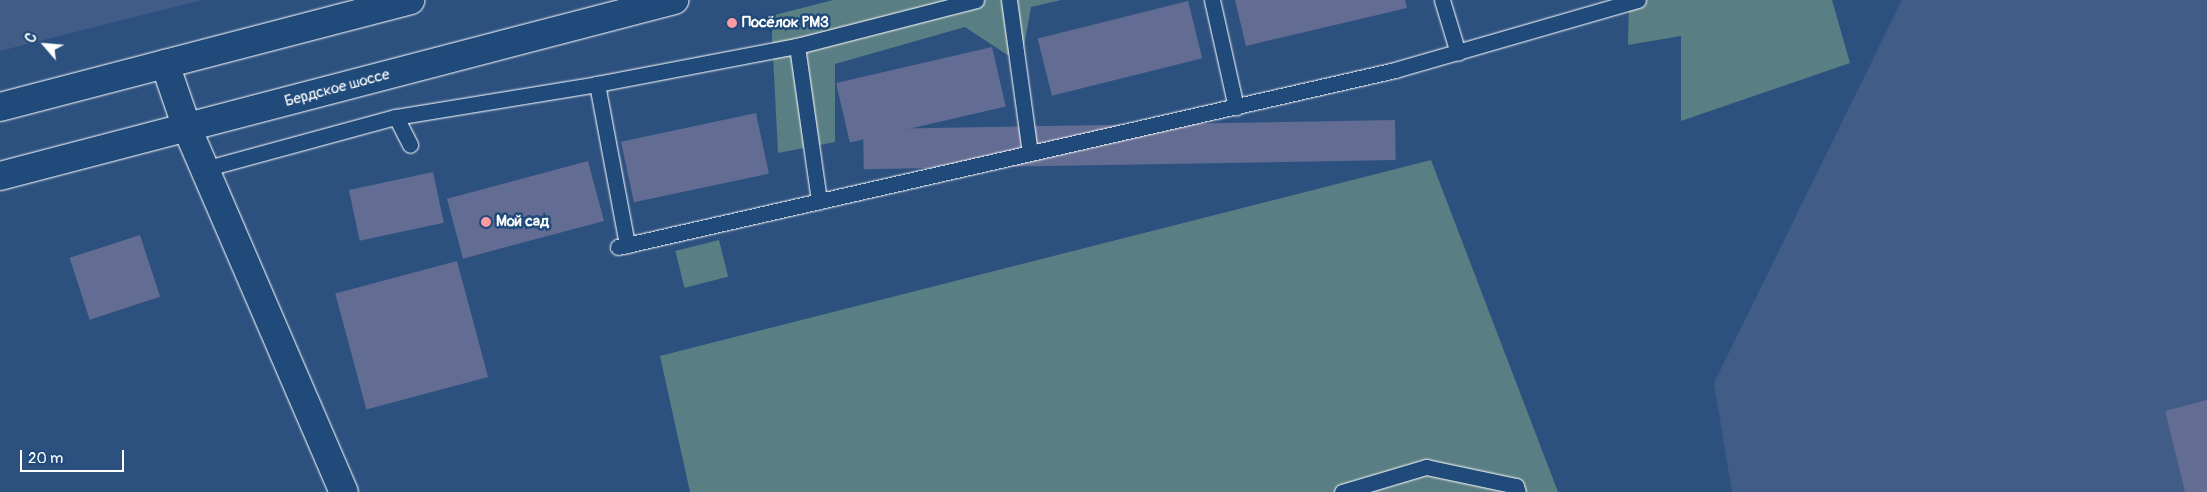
<!DOCTYPE html>
<meta charset="utf-8">
<style>
body{margin:0}
#map{position:relative;width:2207px;height:492px;overflow:hidden;background:#2d517f;font-family:Pangolin,sans-serif}
div>[style]{position:absolute}
.built>*{inset:0;background:#415c87}
.green>*{inset:0;background:#597e83;transform-origin:0 0}
.building>*{inset:0;background:#636c92;transform-origin:0 0}
.roads{filter:drop-shadow(0 0 1px #fff) drop-shadow(0 0 1px #fff)}
.lane>*{height:15px;margin:-7.5px;padding:0 7.5px;transform-origin:7.5px;border-radius:7.5px;background:#1f4a7a}
.street>*{height:28px;margin:-14px;padding:0 14px;transform-origin:14px;border-radius:14px;background:#1f4a7a}
.highway>*{height:28px;margin:-14px;padding:0 14px;transform-origin:14px;border-radius:14px;background:#1f4a7a}
.dots>*{width:14px;height:14px;translate:-50% -50%;box-sizing:border-box;border:2px solid #1f4a7a;border-radius:50%}
span{translate:-50% -50%;white-space:nowrap;text-align:center;line-height:1.15;-webkit-text-stroke:5px #1f4a7a;paint-order:stroke}
.poi-label{font-size:15px;color:#fff;font-weight:700}
.left{translate:0 -50%;text-align:left}
.street-label{font-size:15px;color:#fff}
.north{position:absolute;left:20px;top:20px;width:50px;height:50px;-webkit-text-stroke:4px #1f4a7a;paint-order:stroke;rotate:297deg;font-size:14px;font-weight:700;line-height:20px;text-align:center;color:#fff}
.north::after{content:'';display:block;margin:auto;width:18px;height:22px;background:#fff;clip-path:polygon(50% 0,100% 100%,50% 72%,0 100%)}
.scale{position:absolute;left:20px;top:450px;width:104px;height:22px;box-sizing:border-box;border:2px solid #fff;border-top:0;padding-left:6px;font-size:15px;line-height:18px;white-space:nowrap;color:#fff;-webkit-text-stroke:4px #1f4a7a;paint-order:stroke}
</style>
<div id="map">
<div class="built">
<i style="clip-path:polygon(0 0,202px 0,0 51px)"></i>
<i style="clip-path:polygon(1902px 0,2207px 0,2207px 492px,1732px 492px,1714px 383px)"></i>
</div>
<div class="green">
<i style="clip-path:polygon(833px 0,1061px 0,1031px 7px,1021px 64px,965px 27px,835px 64px,835px 142px,778px 153px,771px 16px)"></i>
<i style="clip-path:polygon(1629px 0,1832px 0,1850px 63px,1681px 121px,1681px 36px,1628px 45px)"></i>
<i style="clip-path:polygon(1431px 160px,1558px 492px,690px 492px,660px 356px)"></i>
<i style="left:719px;top:240px;width:38px;height:45px;rotate:76deg"></i>
</div>
<div class="building">
<i style="clip-path:polygon(1235px 0,1405px 0,1407px 8px,1246px 46px)"></i>
<i style="left:1188px;top:1px;width:59px;height:155px;rotate:76deg"></i>
<i style="left:992px;top:47px;width:61px;height:160px;rotate:77deg"></i>
<i style="left:756px;top:113px;width:62px;height:138px;rotate:78deg"></i>
<i style="left:1395px;top:120px;width:40px;height:532px;rotate:89deg"></i>
<i style="left:588px;top:161px;width:62px;height:146px;rotate:75deg"></i>
<i style="left:433px;top:172px;width:52px;height:86px;rotate:78deg"></i>
<i style="left:140px;top:235px;width:65px;height:74px;rotate:72deg"></i>
<i style="left:457px;top:261px;width:120px;height:126px;rotate:75deg"></i>
<i style="clip-path:polygon(2207px 400px,2207px 492px,2185px 492px,2165px 411px)"></i>
</div>
<div class="roads">
<div class="lane">
<i style="left:1009px;top:0;width:154px;rotate:82.2deg"></i>
<i style="left:1212px;top:0;width:110px;rotate:77.4deg"></i>
<i style="left:1442px;top:0;width:55px;rotate:73.2deg"></i>
<i style="left:797px;top:46px;width:157px;rotate:81.9deg"></i>
<i style="left:597px;top:84px;width:164px;rotate:79.4deg"></i>
<i style="left:396px;top:117px;width:31px;rotate:63deg"></i>
<i style="left:204px;top:169px;width:199px;rotate:-15.2deg"></i>
<i style="left:396px;top:117px;width:204px;rotate:-9.3deg"></i>
<i style="left:597px;top:84px;width:204px;rotate:-10.8deg"></i>
<i style="left:797px;top:46px;width:185px;rotate:-14.4deg"></i>
<i style="left:618px;top:247px;width:797px;rotate:-12.83deg"></i>
<i style="left:1395px;top:70px;width:253px;rotate:-16.1deg"></i>
<i style="left:1342px;top:492px;width:88px;rotate:-16.6deg"></i>
<i style="left:1426px;top:467px;width:92px;rotate:11.9deg"></i>
<i style="left:1516px;top:486px;width:6px;rotate:72deg"></i>
</div>
<div class="street">
<i style="left:165px;top:64px;width:68px;rotate:71deg"></i>
<i style="left:187px;top:128px;width:396px;rotate:66.7deg"></i>
</div>
<div class="highway">
<i style="left:0;top:107px;width:424px;rotate:-14.6deg"></i>
<i style="left:0;top:176px;width:697px;rotate:-14.63deg"></i>
</div>
</div>
<div class="dots">
<i style="left:732px;top:23px;background:#ff9aa2"></i>
<i style="left:486px;top:222px;background:#ff9aa2"></i>
</div>
<div class="poi-label">
<span class="left" style="left:742px;top:23px">Посёлок РМЗ</span>
<span class="left" style="left:496px;top:222px">Мой сад</span>
</div>
<div class="street-label">
<span style="left:337px;top:88px;rotate:-15deg">Бердское шоссе</span>
</div>
<div class="north">С</div>
<div class="scale">20 m</div>
</div>
